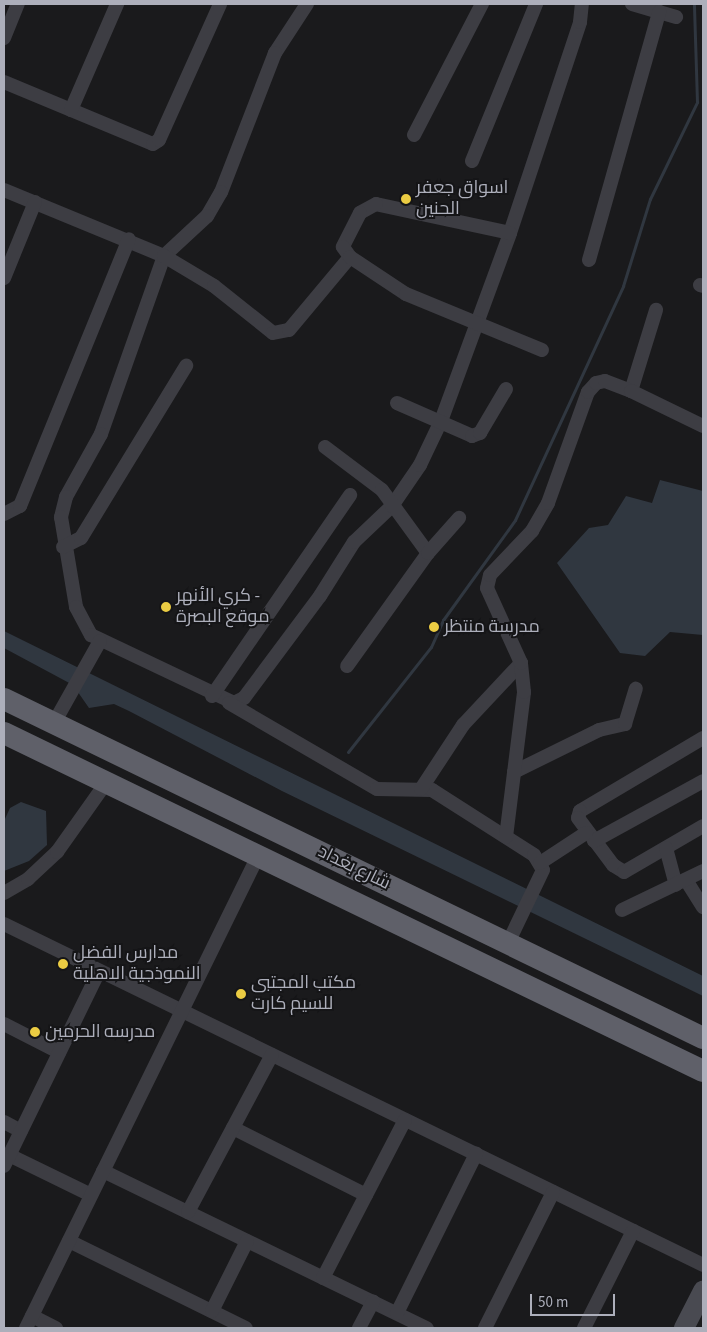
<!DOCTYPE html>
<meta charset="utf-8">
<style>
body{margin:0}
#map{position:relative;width:707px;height:1332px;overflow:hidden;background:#1a1a1c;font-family:"Source Sans 3",Cairo,sans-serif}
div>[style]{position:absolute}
.water>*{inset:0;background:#303740}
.stream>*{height:3px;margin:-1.5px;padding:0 1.5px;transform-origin:1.5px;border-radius:1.5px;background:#303740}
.minor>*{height:14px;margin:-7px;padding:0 7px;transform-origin:7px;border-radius:7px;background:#3d3d43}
.secondary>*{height:20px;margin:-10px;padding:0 10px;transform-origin:10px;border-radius:10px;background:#494a51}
.trunk>*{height:22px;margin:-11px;padding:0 11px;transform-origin:11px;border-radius:11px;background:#5f6069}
.dots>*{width:14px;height:14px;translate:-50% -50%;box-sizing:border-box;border:2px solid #151517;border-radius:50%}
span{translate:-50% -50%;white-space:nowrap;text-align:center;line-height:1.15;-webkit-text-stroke:4px #151517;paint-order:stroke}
.poi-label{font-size:18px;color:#adafbb}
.left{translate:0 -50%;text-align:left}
.street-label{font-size:18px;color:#adafbb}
.frame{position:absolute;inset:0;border:5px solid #adafbb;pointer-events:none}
.scale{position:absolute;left:530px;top:1294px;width:85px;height:22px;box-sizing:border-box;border:2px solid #adafbb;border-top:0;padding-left:6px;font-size:15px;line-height:18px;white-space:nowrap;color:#adafbb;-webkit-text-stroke:4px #151517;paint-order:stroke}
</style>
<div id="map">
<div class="water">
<i style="clip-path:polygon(660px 480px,703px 491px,703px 635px,670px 632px,645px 656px,620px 653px,557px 563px,589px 528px,608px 525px,626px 496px,652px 503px)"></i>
<i style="clip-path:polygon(4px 631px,703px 976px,703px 996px,282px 791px,129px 711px,114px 704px,89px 708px,73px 685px,4px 648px)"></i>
<i style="clip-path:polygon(21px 802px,46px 811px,47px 845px,29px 861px,4px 871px,4px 821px,10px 808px)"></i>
</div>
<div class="stream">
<i style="left:348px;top:752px;width:134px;rotate:-51.7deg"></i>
<i style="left:431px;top:647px;width:30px;rotate:-66deg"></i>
<i style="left:443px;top:620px;width:123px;rotate:-54.2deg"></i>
<i style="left:515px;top:520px;width:258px;rotate:-65.2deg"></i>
<i style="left:623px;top:286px;width:91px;rotate:-72.8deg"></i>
<i style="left:650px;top:199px;width:108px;rotate:-64.1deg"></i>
<i style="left:697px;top:102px;width:98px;rotate:-91.8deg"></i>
</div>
<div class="minor">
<i style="left:307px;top:4px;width:59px;rotate:123.1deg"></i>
<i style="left:275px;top:53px;width:149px;rotate:111.2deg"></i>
<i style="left:221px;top:192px;width:28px;rotate:120deg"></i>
<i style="left:207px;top:216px;width:59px;rotate:137.1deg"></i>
<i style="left:164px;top:256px;width:189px;rotate:109.5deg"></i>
<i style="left:101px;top:434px;width:72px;rotate:119.1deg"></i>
<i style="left:66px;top:497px;width:21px;rotate:104deg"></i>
<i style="left:61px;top:517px;width:91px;rotate:80.5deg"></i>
<i style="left:76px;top:607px;width:32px;rotate:62deg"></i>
<i style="left:91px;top:635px;width:158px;rotate:25.4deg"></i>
<i style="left:234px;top:703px;width:11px;rotate:-27deg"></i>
<i style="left:244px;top:698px;width:127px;rotate:-53.3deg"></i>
<i style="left:320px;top:596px;width:64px;rotate:-57.8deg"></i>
<i style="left:354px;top:542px;width:52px;rotate:-43.5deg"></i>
<i style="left:392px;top:506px;width:50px;rotate:-55.7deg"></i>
<i style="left:420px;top:465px;width:49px;rotate:-64.5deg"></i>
<i style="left:441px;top:421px;width:200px;rotate:-69.8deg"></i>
<i style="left:510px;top:233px;width:222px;rotate:-71.6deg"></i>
<i style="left:580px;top:22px;width:18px;rotate:-84deg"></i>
<i style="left:632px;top:4px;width:46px;rotate:16.5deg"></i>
<i style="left:4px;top:38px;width:37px;rotate:-68deg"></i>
<i style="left:4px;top:82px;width:161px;rotate:22.6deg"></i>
<i style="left:153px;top:144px;width:7px;rotate:-34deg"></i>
<i style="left:159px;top:140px;width:149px;rotate:-65.8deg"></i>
<i style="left:71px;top:110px;width:116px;rotate:-66.5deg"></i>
<i style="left:414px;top:135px;width:148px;rotate:-62.6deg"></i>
<i style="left:472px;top:161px;width:170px;rotate:-67.8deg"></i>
<i style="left:4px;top:190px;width:173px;rotate:22.4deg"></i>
<i style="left:164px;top:256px;width:58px;rotate:31deg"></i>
<i style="left:214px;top:286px;width:75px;rotate:38.5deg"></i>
<i style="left:273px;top:333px;width:16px;rotate:-11deg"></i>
<i style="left:289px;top:330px;width:95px;rotate:-50.1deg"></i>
<i style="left:510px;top:233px;width:137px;rotate:-167.8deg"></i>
<i style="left:376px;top:204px;width:18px;rotate:151deg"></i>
<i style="left:360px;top:213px;width:38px;rotate:117deg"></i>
<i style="left:343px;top:247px;width:12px;rotate:55deg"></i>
<i style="left:350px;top:257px;width:67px;rotate:33.5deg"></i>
<i style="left:406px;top:294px;width:147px;rotate:22.4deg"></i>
<i style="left:589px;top:260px;width:258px;rotate:-74.2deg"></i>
<i style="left:4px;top:278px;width:82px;rotate:-67.8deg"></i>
<i style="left:700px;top:285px;width:3px;rotate:18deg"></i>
<i style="left:631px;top:391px;width:85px;rotate:-72.8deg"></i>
<i style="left:397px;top:403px;width:82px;rotate:23.7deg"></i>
<i style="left:472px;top:436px;width:9px;rotate:-21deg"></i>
<i style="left:480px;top:433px;width:51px;rotate:-59.4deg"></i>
<i style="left:325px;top:447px;width:71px;rotate:37deg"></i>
<i style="left:382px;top:490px;width:78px;rotate:53.9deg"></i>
<i style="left:428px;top:553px;width:139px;rotate:125.6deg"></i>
<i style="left:4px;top:514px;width:18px;rotate:-27deg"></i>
<i style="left:20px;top:506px;width:288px;rotate:-67.8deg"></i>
<i style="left:63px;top:547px;width:20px;rotate:-27deg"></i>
<i style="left:81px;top:538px;width:202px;rotate:-58.6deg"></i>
<i style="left:428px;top:553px;width:47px;rotate:-48.5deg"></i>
<i style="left:212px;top:696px;width:244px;rotate:-55.5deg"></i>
<i style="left:229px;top:703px;width:171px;rotate:30.2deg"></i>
<i style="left:377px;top:789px;width:55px;rotate:1deg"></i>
<i style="left:432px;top:790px;width:121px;rotate:32.5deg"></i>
<i style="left:534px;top:855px;width:17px;rotate:59deg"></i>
<i style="left:543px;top:870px;width:81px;rotate:115.6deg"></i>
<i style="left:54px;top:723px;width:94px;rotate:-60.7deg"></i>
<i style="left:703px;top:738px;width:143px;rotate:149.3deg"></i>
<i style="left:580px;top:811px;width:7px;rotate:106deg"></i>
<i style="left:578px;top:818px;width:59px;rotate:53.3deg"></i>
<i style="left:613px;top:865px;width:13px;rotate:32deg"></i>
<i style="left:624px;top:872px;width:91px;rotate:-30.2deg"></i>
<i style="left:514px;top:772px;width:95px;rotate:-26.3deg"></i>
<i style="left:599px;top:730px;width:27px;rotate:-13deg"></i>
<i style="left:625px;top:724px;width:37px;rotate:-73deg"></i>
<i style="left:421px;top:789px;width:77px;rotate:-56.7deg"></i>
<i style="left:463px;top:725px;width:85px;rotate:-46.9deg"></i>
<i style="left:506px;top:837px;width:146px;rotate:-82.9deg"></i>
<i style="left:524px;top:692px;width:29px;rotate:-96deg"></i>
<i style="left:521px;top:663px;width:82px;rotate:-114.4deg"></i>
<i style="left:487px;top:588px;width:13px;rotate:-77deg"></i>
<i style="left:490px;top:575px;width:61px;rotate:-46.3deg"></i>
<i style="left:532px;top:531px;width:32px;rotate:-60deg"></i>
<i style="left:548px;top:503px;width:118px;rotate:-70.2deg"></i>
<i style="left:588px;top:392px;width:12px;rotate:-48deg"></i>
<i style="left:596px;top:383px;width:9px;rotate:-13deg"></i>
<i style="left:605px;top:381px;width:28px;rotate:21deg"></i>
<i style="left:631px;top:391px;width:80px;rotate:25.9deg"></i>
<i style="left:594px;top:841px;width:124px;rotate:-28.8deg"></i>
<i style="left:666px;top:848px;width:38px;rotate:75deg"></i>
<i style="left:540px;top:863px;width:55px;rotate:-33.1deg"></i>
<i style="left:686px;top:880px;width:32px;rotate:58deg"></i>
<i style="left:4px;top:893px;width:28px;rotate:-30deg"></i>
<i style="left:28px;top:879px;width:40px;rotate:-43deg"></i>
<i style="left:57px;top:852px;width:88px;rotate:-54.7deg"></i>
<i style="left:622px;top:910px;width:90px;rotate:-25.7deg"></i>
<i style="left:4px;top:924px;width:778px;rotate:26deg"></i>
<i style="left:4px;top:1024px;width:62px;rotate:27deg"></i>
<i style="left:4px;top:1122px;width:19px;rotate:28deg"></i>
<i style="left:233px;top:1128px;width:149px;rotate:26.7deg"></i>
<i style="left:9px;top:1155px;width:91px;rotate:26deg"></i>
<i style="left:4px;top:1166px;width:217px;rotate:-64deg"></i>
<i style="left:103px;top:1171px;width:360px;rotate:25.9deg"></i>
<i style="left:188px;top:1212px;width:178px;rotate:-61.9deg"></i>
<i style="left:69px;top:1241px;width:197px;rotate:26.2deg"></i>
<i style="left:323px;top:1278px;width:178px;rotate:-62.6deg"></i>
<i style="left:212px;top:1311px;width:78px;rotate:-63.4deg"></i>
<i style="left:397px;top:1313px;width:178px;rotate:-63.6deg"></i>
<i style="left:32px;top:1316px;width:27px;rotate:27deg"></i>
<i style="left:26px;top:1328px;width:528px;rotate:-63.82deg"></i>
<i style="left:359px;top:1328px;width:30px;rotate:-62deg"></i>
<i style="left:485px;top:1328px;width:152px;rotate:-63.4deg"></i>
<i style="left:584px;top:1328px;width:109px;rotate:-63.2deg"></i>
</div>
<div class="secondary">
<i style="left:684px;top:1328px;width:42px;rotate:-62.8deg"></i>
</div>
<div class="trunk">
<i style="left:4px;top:699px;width:777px;rotate:25.87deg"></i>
<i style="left:4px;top:733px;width:776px;rotate:25.81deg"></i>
</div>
<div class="dots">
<i style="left:406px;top:199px;background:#ebcc43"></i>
<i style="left:166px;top:607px;background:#ebcc43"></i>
<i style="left:434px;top:627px;background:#ebcc43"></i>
<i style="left:63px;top:964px;background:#ebcc43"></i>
<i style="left:241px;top:994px;background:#ebcc43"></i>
<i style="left:35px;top:1032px;background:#ebcc43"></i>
</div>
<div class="poi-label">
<span class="left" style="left:416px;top:199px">اسواق جعفر<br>الحنين</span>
<span class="left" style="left:176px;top:607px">كري الأنهر -<br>موقع البصرة</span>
<span class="left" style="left:444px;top:627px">مدرسة منتظر</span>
<span class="left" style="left:73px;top:964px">مدارس الفضل<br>النموذجية الاهلية</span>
<span class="left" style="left:251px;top:994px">مكتب المجتبى<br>للسيم كارت</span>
<span class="left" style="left:45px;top:1032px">مدرسه الحرمين</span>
</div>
<div class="street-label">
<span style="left:354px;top:868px;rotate:26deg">شارع بغداد</span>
</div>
<div class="frame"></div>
<div class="scale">50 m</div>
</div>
